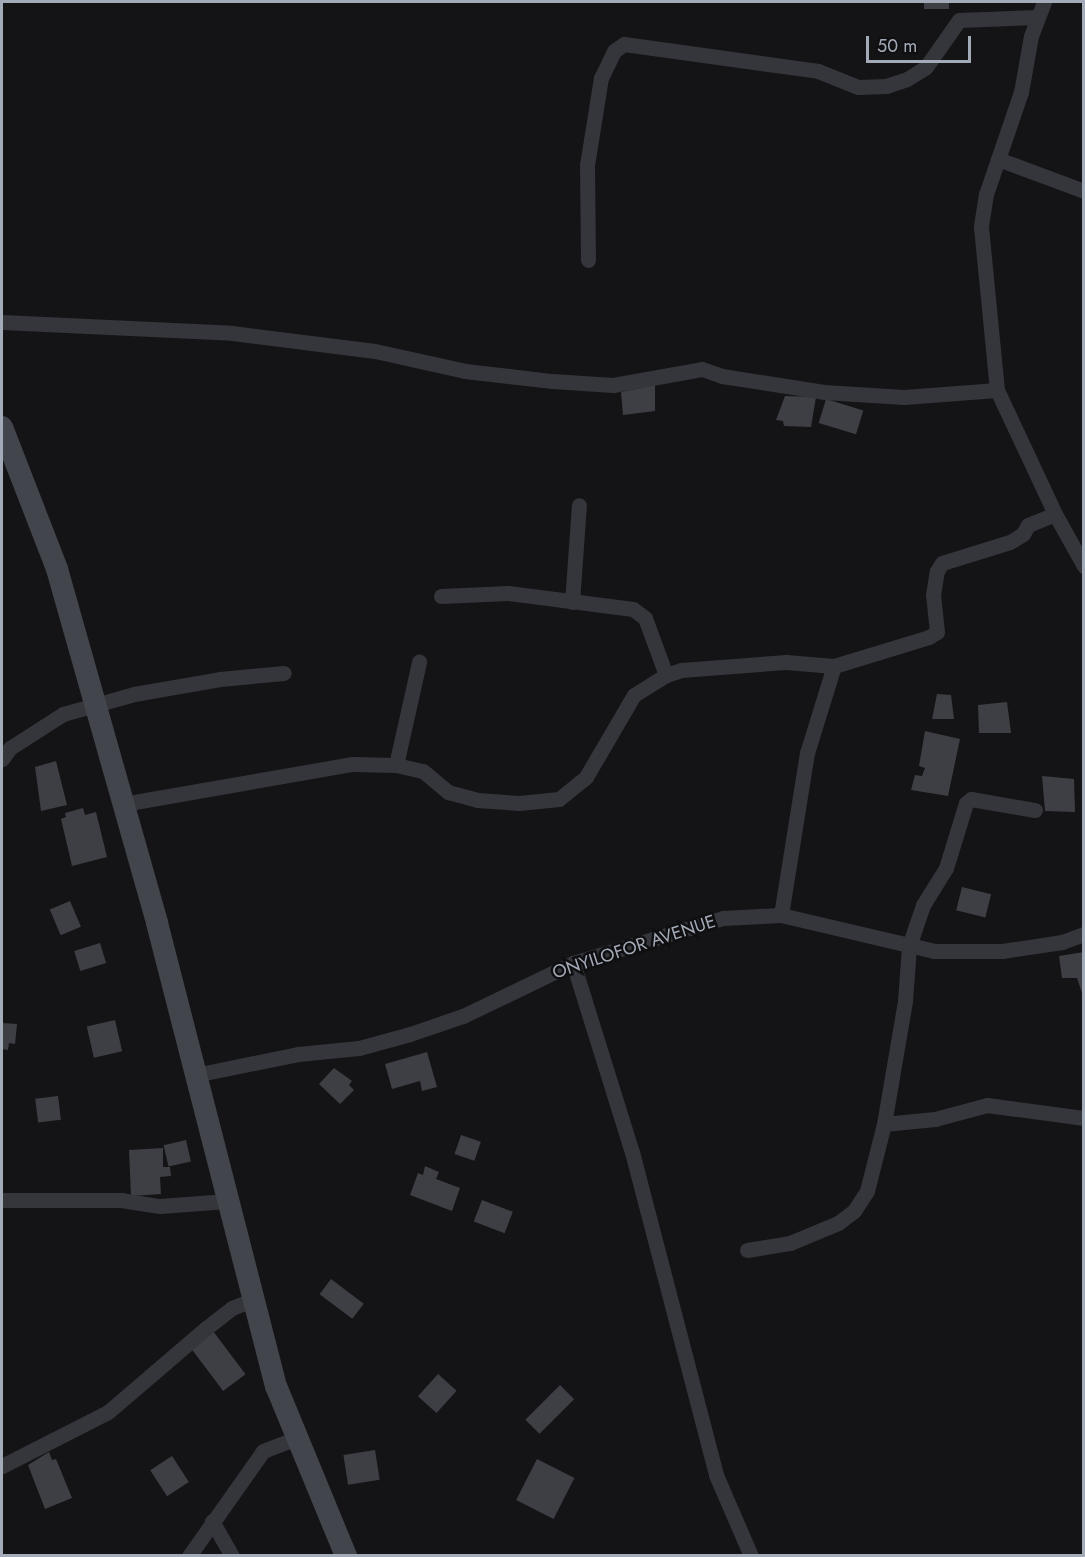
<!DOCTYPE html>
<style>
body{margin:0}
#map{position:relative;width:1085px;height:1557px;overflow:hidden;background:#141416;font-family:Jost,sans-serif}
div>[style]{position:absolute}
.building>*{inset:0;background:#3e3f44;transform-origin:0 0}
.street>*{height:15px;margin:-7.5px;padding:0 7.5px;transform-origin:7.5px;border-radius:7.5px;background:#34363b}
.secondary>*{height:22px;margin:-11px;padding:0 11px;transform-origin:11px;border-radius:11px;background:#42454b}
span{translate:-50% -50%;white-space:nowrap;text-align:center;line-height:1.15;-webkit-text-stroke:5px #0f0f11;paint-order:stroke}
.street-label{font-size:18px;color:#a4abb8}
.frame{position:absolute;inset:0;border:3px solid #a4abb8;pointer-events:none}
.scale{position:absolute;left:866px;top:36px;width:105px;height:27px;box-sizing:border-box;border:3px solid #a4abb8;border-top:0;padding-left:8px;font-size:18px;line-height:21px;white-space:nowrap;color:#a4abb8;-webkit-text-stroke:4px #0f0f11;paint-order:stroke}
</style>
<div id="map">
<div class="building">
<i style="left:924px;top:2px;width:25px;height:7px"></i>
<i style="clip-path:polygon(655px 385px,655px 411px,623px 415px,621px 392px)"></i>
<i style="clip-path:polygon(785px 396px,816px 397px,811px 427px,784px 426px,783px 421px,776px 420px)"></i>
<i style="left:826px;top:399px;width:39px;height:25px;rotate:17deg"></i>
<i style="clip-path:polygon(937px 694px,951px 695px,954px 719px,932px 719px)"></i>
<i style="clip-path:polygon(1007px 702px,1011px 733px,979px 733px,978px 705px)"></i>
<i style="clip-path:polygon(925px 731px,960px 739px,948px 796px,911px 790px,915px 775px,922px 776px,925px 768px,919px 766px)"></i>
<i style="clip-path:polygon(56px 761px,67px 805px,41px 811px,35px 767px)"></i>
<i style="clip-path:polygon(1042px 776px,1074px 779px,1075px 812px,1045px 811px)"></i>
<i style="clip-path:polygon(83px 808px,85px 815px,96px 812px,107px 857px,72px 866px,61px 819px,66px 817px,65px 813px)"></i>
<i style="left:962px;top:887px;width:30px;height:24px;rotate:14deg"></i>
<i style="left:70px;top:901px;width:28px;height:22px;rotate:67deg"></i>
<i style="left:100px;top:943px;width:21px;height:27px;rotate:73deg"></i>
<i style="clip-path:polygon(1084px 952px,1084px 996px,1083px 996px,1077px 978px,1062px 978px,1059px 956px)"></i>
<i style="left:115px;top:1020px;width:32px;height:29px;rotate:77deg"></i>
<i style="clip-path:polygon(2px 1023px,17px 1024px,15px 1044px,9px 1043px,8px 1050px,2px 1049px)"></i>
<i style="clip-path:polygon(427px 1052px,437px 1087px,422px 1091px,420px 1081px,392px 1089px,385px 1064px)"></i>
<i style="clip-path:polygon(334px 1068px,352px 1081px,349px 1085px,354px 1090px,340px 1104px,319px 1084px)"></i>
<i style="left:58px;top:1096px;width:24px;height:23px;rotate:83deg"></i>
<i style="left:461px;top:1135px;width:21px;height:20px;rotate:19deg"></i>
<i style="left:186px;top:1140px;width:22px;height:23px;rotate:77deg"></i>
<i style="clip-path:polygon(163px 1148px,163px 1167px,170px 1167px,171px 1176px,160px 1177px,161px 1194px,131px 1196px,129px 1150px)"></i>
<i style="clip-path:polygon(425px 1166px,439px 1172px,436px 1179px,460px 1188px,452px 1211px,410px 1195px,418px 1173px,423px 1175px)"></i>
<i style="left:482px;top:1200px;width:33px;height:23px;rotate:21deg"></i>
<i style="left:331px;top:1279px;width:41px;height:19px;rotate:37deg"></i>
<i style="left:213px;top:1331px;width:54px;height:28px;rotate:53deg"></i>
<i style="left:438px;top:1374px;width:25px;height:30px;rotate:42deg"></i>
<i style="left:560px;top:1385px;width:20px;height:49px;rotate:45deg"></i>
<i style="left:375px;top:1450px;width:30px;height:32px;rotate:81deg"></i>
<i style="clip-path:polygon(49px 1452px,52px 1460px,56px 1459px,72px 1498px,45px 1509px,28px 1465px)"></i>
<i style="left:172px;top:1456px;width:31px;height:26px;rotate:57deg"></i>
<i style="left:537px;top:1459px;width:42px;height:46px;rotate:27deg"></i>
</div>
<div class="street">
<i style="left:1044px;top:2px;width:36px;rotate:111deg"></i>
<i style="left:1031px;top:36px;width:57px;rotate:100.1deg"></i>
<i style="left:1021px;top:92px;width:108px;rotate:108.9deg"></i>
<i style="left:986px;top:194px;width:33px;rotate:99deg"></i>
<i style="left:981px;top:227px;width:164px;rotate:84.4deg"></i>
<i style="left:997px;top:390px;width:137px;rotate:64.9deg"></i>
<i style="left:1055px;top:514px;width:60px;rotate:60.9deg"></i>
<i style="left:998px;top:159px;width:92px;rotate:20.4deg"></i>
<i style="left:588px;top:260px;width:95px;rotate:-90.6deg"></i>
<i style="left:587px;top:165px;width:88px;rotate:-80.9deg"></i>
<i style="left:601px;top:78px;width:30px;rotate:-64deg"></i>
<i style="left:614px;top:51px;width:12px;rotate:-35deg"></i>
<i style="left:624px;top:44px;width:196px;rotate:7.9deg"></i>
<i style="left:818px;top:71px;width:43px;rotate:21.8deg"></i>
<i style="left:858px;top:87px;width:28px;rotate:-2deg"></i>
<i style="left:886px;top:86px;width:22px;rotate:-18deg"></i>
<i style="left:907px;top:79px;width:22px;rotate:-32deg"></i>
<i style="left:926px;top:67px;width:57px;rotate:-54.9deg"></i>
<i style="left:959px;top:20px;width:79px;rotate:-2.2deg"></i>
<i style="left:2px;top:322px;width:230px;rotate:2.7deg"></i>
<i style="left:232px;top:333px;width:144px;rotate:7.2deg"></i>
<i style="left:375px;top:351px;width:92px;rotate:12.5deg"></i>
<i style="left:465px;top:371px;width:88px;rotate:6.6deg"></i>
<i style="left:552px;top:381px;width:61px;rotate:3.8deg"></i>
<i style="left:613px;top:385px;width:90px;rotate:-10.2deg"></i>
<i style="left:702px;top:369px;width:21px;rotate:19deg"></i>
<i style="left:722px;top:376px;width:103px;rotate:8.9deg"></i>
<i style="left:824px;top:392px;width:80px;rotate:3.6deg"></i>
<i style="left:904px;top:397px;width:93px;rotate:-4.3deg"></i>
<i style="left:441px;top:596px;width:67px;rotate:-2.6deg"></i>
<i style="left:508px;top:593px;width:126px;rotate:7.3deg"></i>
<i style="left:633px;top:609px;width:15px;rotate:37deg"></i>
<i style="left:645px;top:618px;width:61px;rotate:69.8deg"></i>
<i style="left:572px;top:602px;width:97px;rotate:-85.9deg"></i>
<i style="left:2px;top:759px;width:14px;rotate:-54deg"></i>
<i style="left:10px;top:748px;width:63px;rotate:-32.7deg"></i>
<i style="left:63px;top:714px;width:74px;rotate:-15.7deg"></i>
<i style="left:134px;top:694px;width:87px;rotate:-9.9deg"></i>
<i style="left:220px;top:679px;width:64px;rotate:-5.4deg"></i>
<i style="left:396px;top:765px;width:106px;rotate:-77.4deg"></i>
<i style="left:123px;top:804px;width:233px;rotate:-9.9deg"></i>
<i style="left:353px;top:764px;width:43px;rotate:1.3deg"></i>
<i style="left:396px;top:765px;width:28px;rotate:13deg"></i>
<i style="left:423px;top:771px;width:33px;rotate:40deg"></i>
<i style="left:448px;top:792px;width:30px;rotate:15deg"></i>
<i style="left:477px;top:800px;width:42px;rotate:4.1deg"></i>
<i style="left:519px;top:803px;width:40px;rotate:-5.7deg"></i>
<i style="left:559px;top:799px;width:35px;rotate:-39deg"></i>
<i style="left:586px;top:777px;width:95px;rotate:-59.7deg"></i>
<i style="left:634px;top:695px;width:38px;rotate:-32deg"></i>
<i style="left:666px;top:675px;width:16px;rotate:-18deg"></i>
<i style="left:681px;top:670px;width:105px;rotate:-4.4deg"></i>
<i style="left:786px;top:662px;width:48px;rotate:4.8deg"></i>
<i style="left:834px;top:666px;width:99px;rotate:-17deg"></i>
<i style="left:929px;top:637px;width:9px;rotate:-32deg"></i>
<i style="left:937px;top:632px;width:37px;rotate:-96deg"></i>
<i style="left:933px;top:595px;width:24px;rotate:-81deg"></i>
<i style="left:937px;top:571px;width:9px;rotate:-58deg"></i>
<i style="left:942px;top:563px;width:71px;rotate:-17.2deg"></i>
<i style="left:1010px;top:542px;width:15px;rotate:-32deg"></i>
<i style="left:1023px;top:534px;width:10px;rotate:-61deg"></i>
<i style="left:1028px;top:525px;width:29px;rotate:-22deg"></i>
<i style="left:781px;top:915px;width:164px;rotate:-80.9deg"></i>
<i style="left:807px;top:753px;width:91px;rotate:-72.8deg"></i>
<i style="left:573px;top:963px;width:198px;rotate:72.7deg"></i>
<i style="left:632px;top:1152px;width:334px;rotate:75.4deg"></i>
<i style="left:716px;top:1475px;width:88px;rotate:66.6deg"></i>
<i style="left:195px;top:1075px;width:105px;rotate:-11.5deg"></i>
<i style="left:298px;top:1054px;width:61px;rotate:-5.6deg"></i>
<i style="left:359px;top:1048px;width:53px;rotate:-15.4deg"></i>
<i style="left:410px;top:1034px;width:56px;rotate:-18.8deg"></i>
<i style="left:463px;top:1016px;width:122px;rotate:-25.7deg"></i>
<i style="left:573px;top:963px;width:157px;rotate:-16.7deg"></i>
<i style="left:723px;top:918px;width:58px;rotate:-3deg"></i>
<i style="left:781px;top:915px;width:157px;rotate:13.2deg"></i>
<i style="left:934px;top:951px;width:68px"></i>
<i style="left:1002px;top:951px;width:61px;rotate:-8.5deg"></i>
<i style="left:1062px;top:942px;width:23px;rotate:-20deg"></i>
<i style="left:884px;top:1124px;width:51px;rotate:-5.6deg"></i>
<i style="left:935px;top:1119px;width:54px;rotate:-15.1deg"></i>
<i style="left:987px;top:1105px;width:98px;rotate:7.6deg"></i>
<i style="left:2px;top:1200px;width:119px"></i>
<i style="left:121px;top:1200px;width:39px;rotate:9deg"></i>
<i style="left:160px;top:1206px;width:67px;rotate:-4.3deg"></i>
<i style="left:747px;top:1250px;width:44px;rotate:-9.2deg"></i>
<i style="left:790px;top:1243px;width:52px;rotate:-22.6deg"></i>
<i style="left:838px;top:1223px;width:20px;rotate:-37deg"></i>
<i style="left:854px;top:1211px;width:24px;rotate:-57deg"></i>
<i style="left:867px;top:1191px;width:69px;rotate:-75.8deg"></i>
<i style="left:884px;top:1124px;width:125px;rotate:-80.3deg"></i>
<i style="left:905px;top:1001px;width:55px;rotate:-85.8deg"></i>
<i style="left:909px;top:946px;width:43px;rotate:-71.1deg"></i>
<i style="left:923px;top:905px;width:44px;rotate:-58.1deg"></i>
<i style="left:946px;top:868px;width:68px;rotate:-72.9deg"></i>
<i style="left:966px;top:803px;width:6px;rotate:-39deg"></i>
<i style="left:971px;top:799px;width:65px;rotate:9.8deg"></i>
<i style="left:2px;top:1466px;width:119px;rotate:-27deg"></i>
<i style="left:108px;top:1412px;width:128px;rotate:-40.6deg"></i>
<i style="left:205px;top:1329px;width:34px;rotate:-38deg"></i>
<i style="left:232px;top:1308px;width:22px;rotate:-22deg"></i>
<i style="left:212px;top:1521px;width:40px;rotate:60.3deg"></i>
<i style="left:189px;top:1556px;width:128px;rotate:-54.8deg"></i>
<i style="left:263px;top:1451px;width:34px;rotate:-21deg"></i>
</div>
<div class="secondary">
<i style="left:2px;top:427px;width:152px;rotate:68.8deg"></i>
<i style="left:57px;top:569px;width:368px;rotate:74.2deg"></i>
<i style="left:157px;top:923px;width:478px;rotate:75.6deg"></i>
<i style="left:276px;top:1386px;width:184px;rotate:67.6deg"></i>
</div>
<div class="street-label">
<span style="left:634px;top:947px;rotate:-18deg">ONYILOFOR AVENUE</span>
</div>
<div class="frame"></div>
<div class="scale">50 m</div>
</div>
